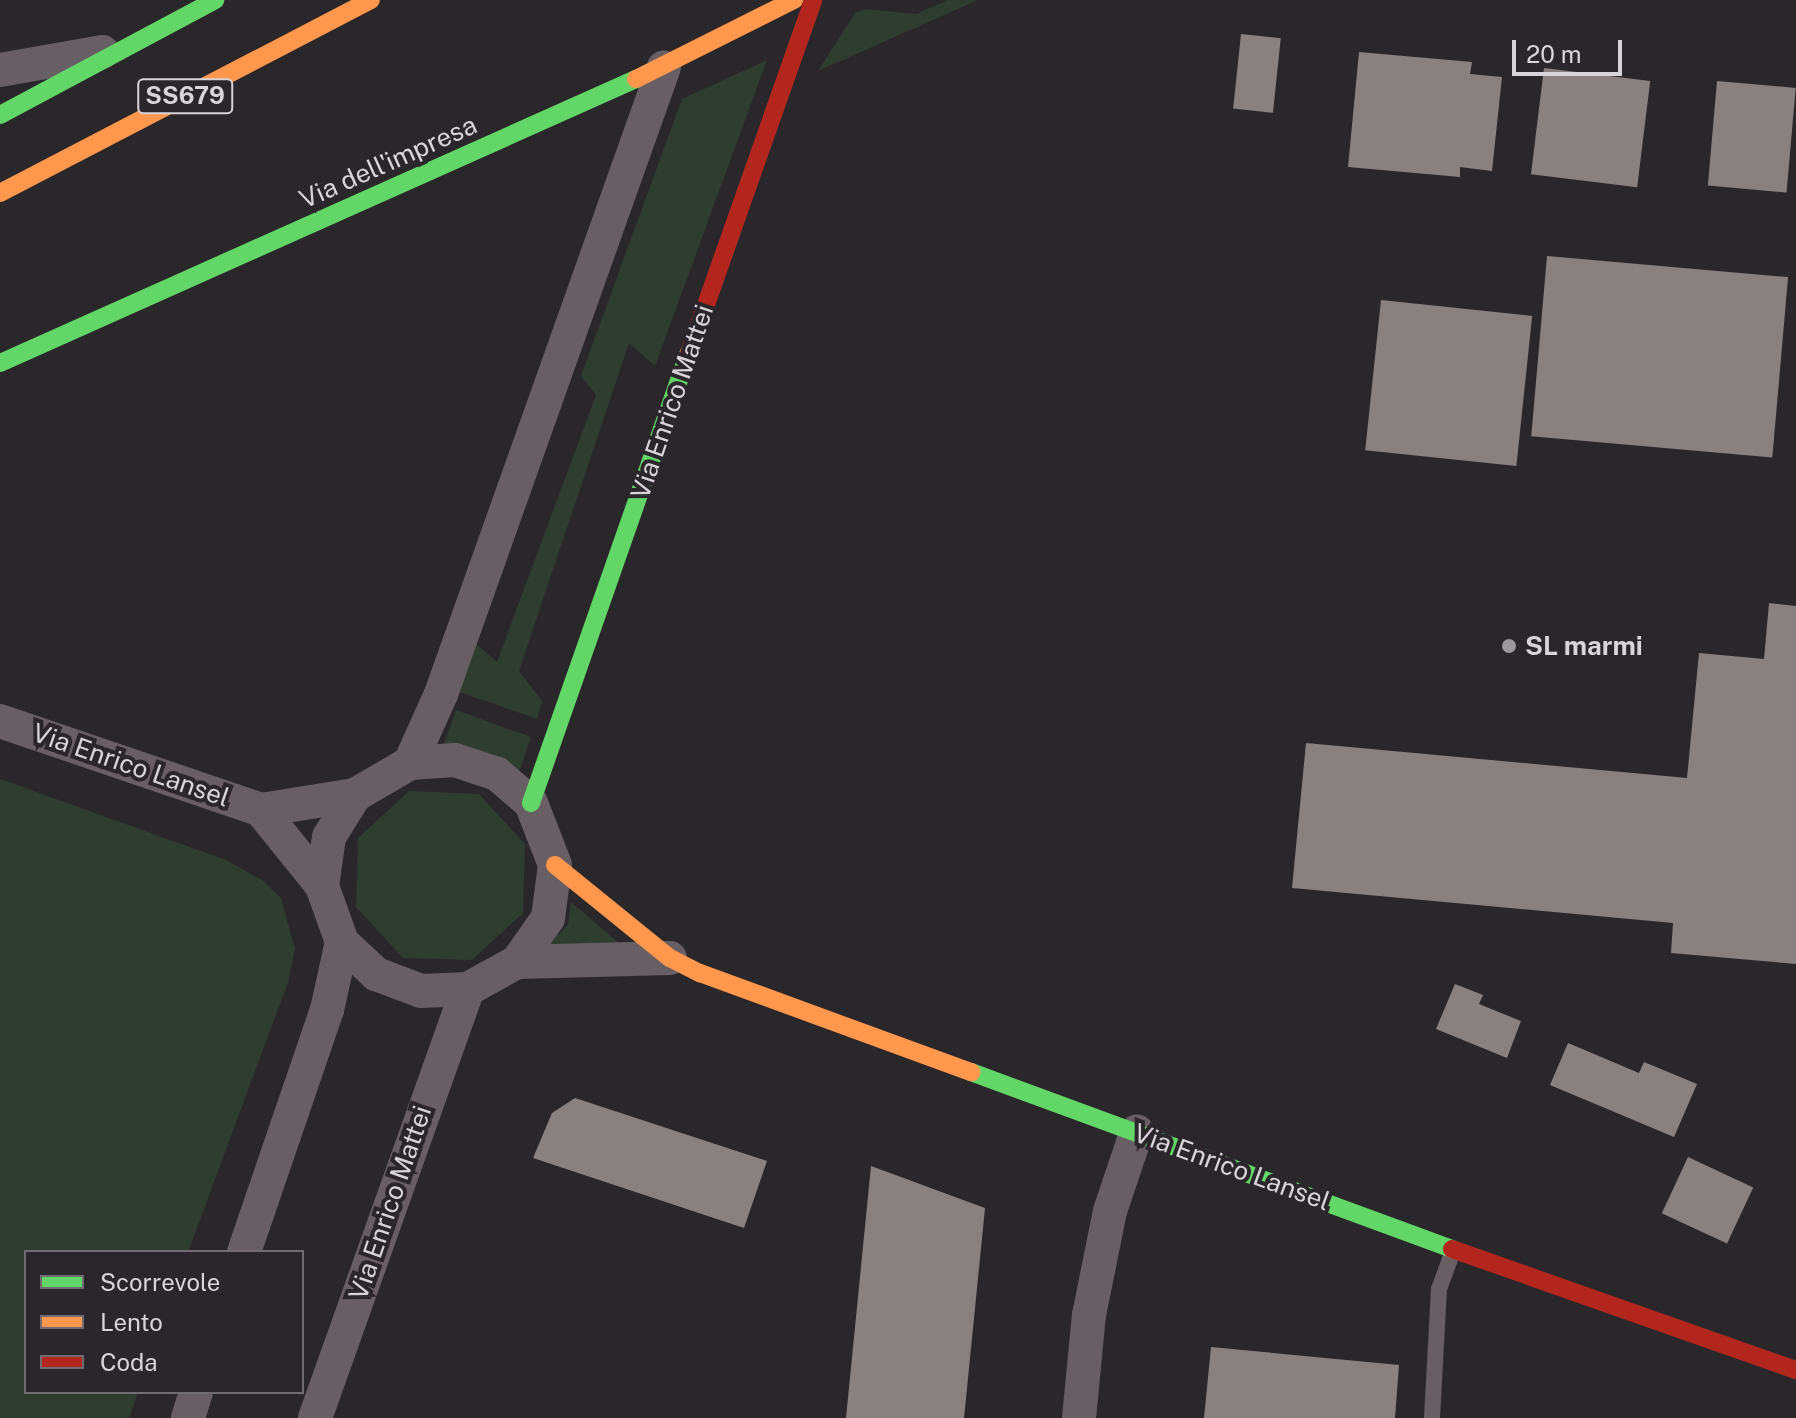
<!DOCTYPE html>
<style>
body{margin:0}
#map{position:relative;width:1796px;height:1418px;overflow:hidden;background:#2a272b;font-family:"Public Sans",sans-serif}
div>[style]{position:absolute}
.green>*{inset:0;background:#2f3d31}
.building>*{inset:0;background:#898180;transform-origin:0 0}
.lane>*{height:16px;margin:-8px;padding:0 8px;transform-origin:8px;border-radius:8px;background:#685f64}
.street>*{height:34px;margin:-17px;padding:0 17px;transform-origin:17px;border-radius:17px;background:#685f64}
.fast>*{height:18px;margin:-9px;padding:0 9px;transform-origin:9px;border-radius:9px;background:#63d668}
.slow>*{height:18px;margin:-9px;padding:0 9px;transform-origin:9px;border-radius:9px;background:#ff974d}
.jam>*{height:18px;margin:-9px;padding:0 9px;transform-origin:9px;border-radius:9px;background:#b3261e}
.dots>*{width:22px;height:22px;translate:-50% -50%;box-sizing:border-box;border:4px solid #2b262c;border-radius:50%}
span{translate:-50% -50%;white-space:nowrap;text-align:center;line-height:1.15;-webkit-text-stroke:8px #2b262c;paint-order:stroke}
.shield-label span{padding:2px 6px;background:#2b262c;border:2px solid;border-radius:6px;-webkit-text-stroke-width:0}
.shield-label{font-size:24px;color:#d8d4d9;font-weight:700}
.street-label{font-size:26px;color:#d8d4d9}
.poi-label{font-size:26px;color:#d8d4d9;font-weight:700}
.left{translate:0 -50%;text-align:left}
.legend{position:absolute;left:24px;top:1250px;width:280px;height:144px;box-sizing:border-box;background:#2b262c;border:2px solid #706c71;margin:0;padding:10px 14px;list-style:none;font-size:24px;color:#d8d4d9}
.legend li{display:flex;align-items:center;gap:16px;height:40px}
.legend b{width:40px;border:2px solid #706c71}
.scale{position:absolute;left:1512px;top:40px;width:110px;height:36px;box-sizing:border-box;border:4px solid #d8d4d9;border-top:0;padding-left:10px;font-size:24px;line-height:28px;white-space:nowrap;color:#d8d4d9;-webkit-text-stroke:6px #2b262c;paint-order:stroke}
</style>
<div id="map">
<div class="green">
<i style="clip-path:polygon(948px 0,978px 0,818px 71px,855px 13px,866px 9px,916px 14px)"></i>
<i style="clip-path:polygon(767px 60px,655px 366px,629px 343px,519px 671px,542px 701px,537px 719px,457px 691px,476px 644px,497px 662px,596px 395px,581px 376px,682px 99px)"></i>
<i style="clip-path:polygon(456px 710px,531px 737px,519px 772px,441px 752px)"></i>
<i style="clip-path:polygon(0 779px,226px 860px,262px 880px,281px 898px,295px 949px,288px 982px,188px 1252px,26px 1252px,26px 1392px,138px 1392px,129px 1418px,0 1418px)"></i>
<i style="clip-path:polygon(409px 791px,479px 794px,525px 844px,523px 913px,472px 960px,403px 958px,356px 907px,358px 838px)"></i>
<i style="clip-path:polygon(571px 902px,619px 943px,547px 945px,568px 925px)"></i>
</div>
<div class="building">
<i style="left:1241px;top:34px;width:40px;height:75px;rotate:6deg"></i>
<i style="clip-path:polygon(1359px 52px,1472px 62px,1470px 74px,1502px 77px,1492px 171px,1460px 167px,1460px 177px,1348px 167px)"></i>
<i style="left:1544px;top:68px;width:107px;height:107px;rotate:7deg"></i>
<i style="left:1717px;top:81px;width:79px;height:105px;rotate:5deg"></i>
<i style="left:1547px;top:256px;width:242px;height:181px;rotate:5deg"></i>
<i style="left:1381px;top:300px;width:152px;height:151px;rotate:6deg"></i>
<i style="clip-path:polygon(1769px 603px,1796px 606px,1796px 964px,1671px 953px,1673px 923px,1292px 888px,1306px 743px,1687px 778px,1699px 653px,1764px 659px)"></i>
<i style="clip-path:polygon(1455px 984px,1483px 995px,1479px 1004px,1521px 1021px,1507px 1058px,1436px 1029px)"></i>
<i style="clip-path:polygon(1568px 1043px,1639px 1073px,1644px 1062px,1697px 1084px,1674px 1137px,1550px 1085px)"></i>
<i style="clip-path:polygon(575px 1098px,767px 1161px,744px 1228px,533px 1158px,552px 1113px)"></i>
<i style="left:1688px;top:1157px;width:72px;height:62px;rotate:25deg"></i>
<i style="clip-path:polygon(871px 1166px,985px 1208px,964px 1418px,846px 1418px)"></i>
<i style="clip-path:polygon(1211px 1347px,1399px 1365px,1395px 1418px,1204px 1418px)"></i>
</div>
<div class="lane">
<i style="left:1432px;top:1418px;width:129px;rotate:-86.9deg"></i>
<i style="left:1439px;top:1289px;width:40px;rotate:-69.8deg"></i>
</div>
<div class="street">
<i style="left:0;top:70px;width:104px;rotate:-10deg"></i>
<i style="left:0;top:721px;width:276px;rotate:18.8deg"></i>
<i style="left:261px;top:810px;width:97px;rotate:51.2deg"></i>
<i style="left:410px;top:763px;width:76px;rotate:-65.8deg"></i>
<i style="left:441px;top:694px;width:665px;rotate:-70.42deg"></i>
<i style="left:261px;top:810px;width:95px;rotate:-9.1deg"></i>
<i style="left:517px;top:962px;width:54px;rotate:-54.8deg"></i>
<i style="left:548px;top:918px;width:53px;rotate:-82.5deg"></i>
<i style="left:555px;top:865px;width:66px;rotate:-111.2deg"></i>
<i style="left:531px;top:803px;width:45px;rotate:-139.5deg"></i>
<i style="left:497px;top:774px;width:44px;rotate:-161.6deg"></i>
<i style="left:455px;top:760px;width:45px;rotate:176.2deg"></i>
<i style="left:410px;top:763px;width:64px;rotate:149.8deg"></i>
<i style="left:355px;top:795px;width:49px;rotate:121.8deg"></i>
<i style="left:329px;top:837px;width:49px;rotate:98.1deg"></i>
<i style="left:322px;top:886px;width:59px;rotate:70.3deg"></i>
<i style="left:342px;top:942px;width:47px;rotate:43.3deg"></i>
<i style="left:376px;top:974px;width:48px;rotate:20.7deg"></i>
<i style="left:421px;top:991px;width:47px;rotate:-2.4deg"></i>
<i style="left:468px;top:989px;width:56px;rotate:-28.9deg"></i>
<i style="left:517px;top:962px;width:153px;rotate:-1.5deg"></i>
<i style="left:244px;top:1252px;width:256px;rotate:-71.1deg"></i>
<i style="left:327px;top:1010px;width:70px;rotate:-77.6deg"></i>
<i style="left:188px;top:1418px;width:27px;rotate:-73deg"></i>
<i style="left:315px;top:1418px;width:455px;rotate:-70.4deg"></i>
<i style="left:1079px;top:1418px;width:103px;rotate:-84.5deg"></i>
<i style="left:1089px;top:1315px;width:106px;rotate:-78.6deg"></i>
<i style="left:1110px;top:1211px;width:84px;rotate:-71.4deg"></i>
</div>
<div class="fast">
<i style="left:0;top:115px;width:244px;rotate:-28.1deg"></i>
<i style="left:0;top:363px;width:697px;rotate:-24.06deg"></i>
<i style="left:531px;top:803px;width:477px;rotate:-70.7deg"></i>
<i style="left:971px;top:1072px;width:513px;rotate:20.2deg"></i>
</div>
<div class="slow">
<i style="left:636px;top:79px;width:177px;rotate:-26.6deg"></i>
<i style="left:0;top:193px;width:418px;rotate:-27.5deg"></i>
<i style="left:555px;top:865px;width:148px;rotate:39deg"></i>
<i style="left:670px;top:958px;width:34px;rotate:27deg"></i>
<i style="left:700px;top:973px;width:289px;rotate:20.1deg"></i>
</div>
<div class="jam">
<i style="left:689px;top:353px;width:374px;rotate:-70.6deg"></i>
<i style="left:1452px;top:1249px;width:365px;rotate:19.4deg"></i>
</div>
<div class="dots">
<i style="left:1509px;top:646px;background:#9b979c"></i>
</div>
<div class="shield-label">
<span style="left:185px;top:96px">SS679</span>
</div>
<div class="street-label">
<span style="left:388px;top:162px;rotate:-24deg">Via dell'impresa</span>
<span style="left:672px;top:402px;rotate:-71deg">Via Enrico Mattei</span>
<span style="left:131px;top:765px;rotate:19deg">Via Enrico Lansel</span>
<span style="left:1232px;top:1167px;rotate:20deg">Via Enrico Lansel</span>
<span style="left:390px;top:1203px;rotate:-71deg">Via Enrico Mattei</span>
</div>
<div class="poi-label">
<span class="left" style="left:1525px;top:646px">SL marmi</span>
</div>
<ul class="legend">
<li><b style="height:10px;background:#63d668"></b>Scorrevole</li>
<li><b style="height:10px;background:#ff974d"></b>Lento</li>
<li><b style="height:10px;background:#b3261e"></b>Coda</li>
</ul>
<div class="scale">20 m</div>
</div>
